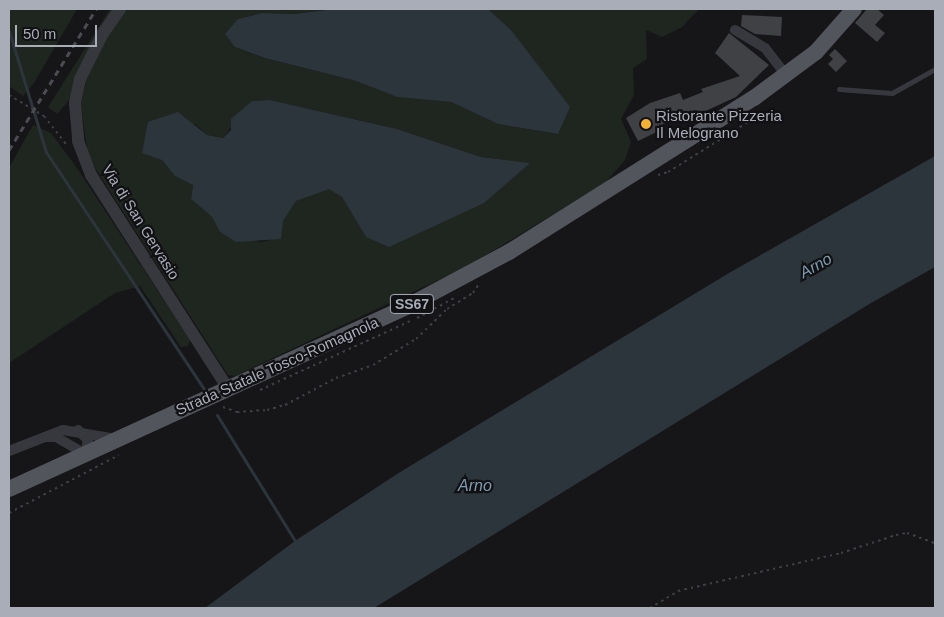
<!DOCTYPE html>
<style>
body{margin:0}
#map{position:relative;width:944px;height:617px;overflow:hidden;background:#161618;font-family:Helvetica,sans-serif}
div>[style]{position:absolute}
.green>*{inset:0;background:#1e261f}
.water>*{inset:0;background:#2c353c}
.stream>*{height:3px;margin:-1.5px;padding:0 1.5px;transform-origin:1.5px;border-radius:1.5px;background:#2c353c}
.building>*{inset:0;background:#404145}
.path>*{height:2px;margin-top:-1px;transform-origin:0;background:repeating-linear-gradient(90deg,#3d3f44 0 2.5px,transparent 0 6.5px)}
.service>*{height:5px;margin:-2.5px;padding:0 2.5px;transform-origin:2.5px;border-radius:2.5px;background:#37383d}
.minor>*{height:10px;margin:-5px;padding:0 5px;transform-origin:5px;border-radius:5px;background:#37383d}
.tertiary>*{height:12px;margin:-6px;padding:0 6px;transform-origin:6px;border-radius:6px;background:#37383d}
.primary>*{height:16px;margin:-8px;padding:0 8px;transform-origin:8px;border-radius:8px;background:#53555c}
.rail>*{height:3px;margin-top:-1.5px;transform-origin:0;background:repeating-linear-gradient(90deg,#4a4c52 0 6px,transparent 0 11px)}
.dots>*{width:14px;height:14px;translate:-50% -50%;box-sizing:border-box;border:2px solid #111113;border-radius:50%}
span{translate:-50% -50%;white-space:nowrap;text-align:center;line-height:1.15;-webkit-text-stroke:4.5px #111113;paint-order:stroke}
.shield-label span{padding:1px 4px;background:#111113;border:1px solid;border-radius:4px;-webkit-text-stroke-width:0}
.shield-label{font-size:14px;color:#a8adb8;font-weight:700}
.poi-label{font-size:15px;color:#a8adb8}
.left{translate:0 -50%;text-align:left}
.street-label{font-size:15px;color:#a8adb8}
.water-label{font-size:16px;color:#7f9bb3;font-style:italic}
.frame{position:absolute;inset:0;border:10px solid #a8adb8;pointer-events:none}
.scale{position:absolute;left:15px;top:25px;width:82px;height:22px;box-sizing:border-box;border:2px solid #a8adb8;border-top:0;padding-left:6px;font-size:15px;line-height:18px;white-space:nowrap;color:#a8adb8;-webkit-text-stroke:4px #111113;paint-order:stroke}
</style>
<div id="map">
<div class="green">
<i style="clip-path:polygon(9px 9px,77px 9px,34px 83px,23px 96px,9px 86px)"></i>
<i style="clip-path:polygon(evenodd,110px 9px,334px 9px,294px 14px,262px 13px,238px 19px,235px 47px,265px 58px,356px 81px,397px 97px,451px 102px,498px 124px,558px 134px,511px 30px,488px 9px,699px 9px,682px 27px,662px 37px,646px 30px,647px 59px,633px 68px,634px 95px,621px 119px,631px 142px,625px 160px,605px 183px,468px 266px,235px 376px,228px 375px,97px 171px,88px 154px,85px 135px,81px 104px,86px 81px,57px 114px,48px 107px,110px 9px,270px 100px,397px 129px,481px 157px,529px 163px,366px 237px,342px 197px,329px 188px,296px 201px,270px 240px,261px 242px,220px 232px,212px 217px,191px 199px,193px 185px,175px 176px,162px 160px,195px 124px,207px 135px,223px 138px,252px 101px,270px 100px)"></i>
<i style="clip-path:polygon(33px 125px,51px 133px,77px 168px,190px 340px,188px 346px,181px 347px,140px 286px,115px 293px,9px 363px,9px 168px)"></i>
</div>
<div class="water">
<i style="clip-path:polygon(334px 9px,488px 9px,511px 30px,570px 107px,558px 134px,498px 124px,451px 102px,397px 97px,356px 81px,265px 58px,235px 47px,225px 34px,238px 19px,262px 13px,294px 14px)"></i>
<i style="clip-path:polygon(270px 100px,397px 129px,481px 157px,530px 163px,484px 203px,389px 247px,366px 237px,342px 197px,329px 189px,296px 201px,283px 221px,281px 239px,236px 242px,220px 232px,212px 217px,191px 199px,193px 185px,175px 176px,162px 160px,142px 153px,148px 122px,178px 112px,207px 135px,223px 138px,231px 130px,231px 119px,252px 101px)"></i>
<i style="clip-path:polygon(935px 156px,935px 267px,871px 303px,374px 608px,205px 608px,295px 541px,397px 474px,729px 273px)"></i>
</div>
<div class="stream">
<i style="left:9px;top:31px;width:127px;rotate:73deg"></i>
<i style="left:46px;top:152px;width:285px;rotate:56.3deg"></i>
<i style="left:217px;top:415px;width:152px;rotate:58.2deg"></i>
</div>
<div class="building">
<i style="clip-path:polygon(867px 9px,877px 9px,884px 15px,875px 25px,885px 33px,877px 42px,855px 23px)"></i>
<i style="clip-path:polygon(742px 15px,782px 17px,781px 36px,755px 34px,741px 26px)"></i>
<i style="clip-path:polygon(729px 33px,769px 65px,736px 97px,697px 115px,695px 110px,661px 125px,663px 129px,638px 141px,626px 118px,650px 103px,680px 93px,683px 100px,703px 92px,701px 89px,740px 76px,715px 53px)"></i>
<i style="clip-path:polygon(835px 49px,847px 61px,836px 72px,828px 64px,833px 59px,829px 55px)"></i>
</div>
<div class="path">
<i style="left:9px;top:95px;width:41px;rotate:31deg"></i>
<i style="left:44px;top:116px;width:36px;rotate:52deg"></i>
<i style="left:658px;top:175px;width:10px;rotate:-17deg"></i>
<i style="left:668px;top:172px;width:110px;rotate:-31.9deg"></i>
<i style="left:417px;top:318px;width:42px;rotate:-28.4deg"></i>
<i style="left:260px;top:390px;width:165px;rotate:-24.7deg"></i>
<i style="left:223px;top:407px;width:15px;rotate:20deg"></i>
<i style="left:237px;top:412px;width:30px;rotate:-4deg"></i>
<i style="left:267px;top:410px;width:19px;rotate:-16deg"></i>
<i style="left:285px;top:405px;width:58px;rotate:-27.9deg"></i>
<i style="left:336px;top:378px;width:39px;rotate:-19deg"></i>
<i style="left:373px;top:365px;width:50px;rotate:-31.2deg"></i>
<i style="left:416px;top:339px;width:43px;rotate:-44.1deg"></i>
<i style="left:447px;top:309px;width:31px;rotate:-32deg"></i>
<i style="left:473px;top:293px;width:11px;rotate:-56deg"></i>
<i style="left:9px;top:513px;width:124px;rotate:-27.8deg"></i>
<i style="left:650px;top:608px;width:33px;rotate:-31deg"></i>
<i style="left:678px;top:591px;width:167px;rotate:-13.1deg"></i>
<i style="left:841px;top:553px;width:58px;rotate:-18.1deg"></i>
<i style="left:896px;top:535px;width:11px;rotate:-10deg"></i>
<i style="left:907px;top:533px;width:30px;rotate:20deg"></i>
</div>
<div class="service">
<i style="left:839px;top:89px;width:53px;rotate:4.3deg"></i>
<i style="left:892px;top:93px;width:49px;rotate:-29.2deg"></i>
</div>
<div class="minor">
<i style="left:735px;top:30px;width:35px;rotate:31deg"></i>
<i style="left:765px;top:48px;width:34px;rotate:52deg"></i>
<i style="left:45px;top:437px;width:11px"></i>
<i style="left:56px;top:437px;width:34px;rotate:30deg"></i>
<i style="left:85px;top:454px;width:14px;rotate:-78deg"></i>
<i style="left:88px;top:440px;width:14px;rotate:-135deg"></i>
<i style="left:9px;top:451px;width:58px;rotate:-21.3deg"></i>
<i style="left:63px;top:430px;width:54px;rotate:9.6deg"></i>
</div>
<div class="tertiary">
<i style="left:120px;top:9px;width:32px;rotate:125deg"></i>
<i style="left:102px;top:35px;width:49px;rotate:116.6deg"></i>
<i style="left:80px;top:79px;width:25px;rotate:102deg"></i>
<i style="left:75px;top:103px;width:38px;rotate:85deg"></i>
<i style="left:78px;top:141px;width:36px;rotate:69deg"></i>
<i style="left:91px;top:175px;width:253px;rotate:57.3deg"></i>
</div>
<div class="primary">
<i style="left:9px;top:489px;width:437px;rotate:-24.6deg"></i>
<i style="left:406px;top:307px;width:117px;rotate:-28.1deg"></i>
<i style="left:509px;top:252px;width:289px;rotate:-32.2deg"></i>
<i style="left:754px;top:98px;width:77px;rotate:-36.6deg"></i>
<i style="left:816px;top:52px;width:57px;rotate:-48.5deg"></i>
</div>
<div class="rail">
<i style="left:9px;top:150px;width:166px;rotate:-58.3deg"></i>
</div>
<div class="dots">
<i style="left:646px;top:124px;background:#f2b134"></i>
</div>
<div class="shield-label">
<span style="left:412px;top:304px">SS67</span>
</div>
<div class="poi-label">
<span class="left" style="left:656px;top:124px">Ristorante Pizzeria<br>Il Melograno</span>
</div>
<div class="street-label">
<span style="left:141px;top:222px;rotate:58deg">Via di San Gervasio</span>
<span style="left:277px;top:366px;rotate:-24deg">Strada Statale Tosco-Romagnola</span>
</div>
<div class="water-label">
<span style="left:816px;top:266px;rotate:-29deg">Arno</span>
<span style="left:475px;top:486px">Arno</span>
</div>
<div class="frame"></div>
<div class="scale">50 m</div>
</div>
